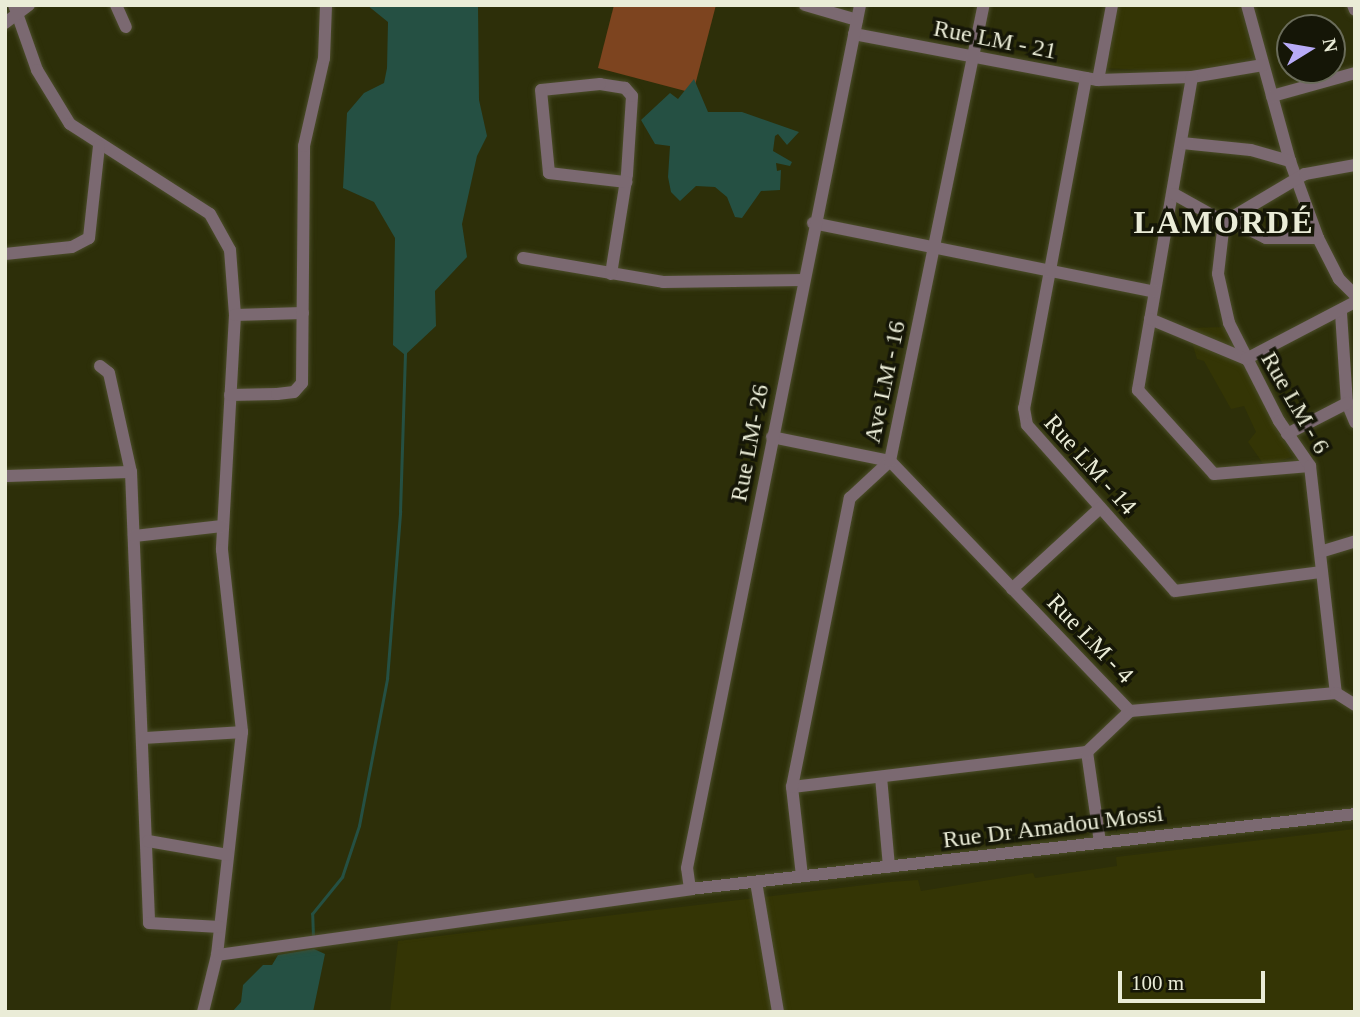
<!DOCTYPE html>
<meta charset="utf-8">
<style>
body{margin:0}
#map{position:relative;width:1360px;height:1017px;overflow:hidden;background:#2d2f09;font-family:Georgia,serif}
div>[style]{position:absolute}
.built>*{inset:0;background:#343505}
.green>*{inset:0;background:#7d441f}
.water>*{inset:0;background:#255043}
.stream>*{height:2.5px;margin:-1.25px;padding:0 1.25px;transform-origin:1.25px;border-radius:1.25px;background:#255043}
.roads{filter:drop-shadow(0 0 2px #4b4d2a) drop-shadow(0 0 2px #4b4d2a)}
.minor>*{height:12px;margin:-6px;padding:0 6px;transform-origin:6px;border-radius:6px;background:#7b6971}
span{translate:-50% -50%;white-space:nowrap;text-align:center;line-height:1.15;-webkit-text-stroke:7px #151607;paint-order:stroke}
.street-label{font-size:24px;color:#eaecd7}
.district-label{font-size:32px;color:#eaecd7;font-weight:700;letter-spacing:2px}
.frame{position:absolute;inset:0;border:7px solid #eaecd7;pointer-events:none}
.north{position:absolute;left:1276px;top:14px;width:70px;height:70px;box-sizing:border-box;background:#151607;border:2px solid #6a6c5a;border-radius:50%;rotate:79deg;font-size:19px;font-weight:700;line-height:28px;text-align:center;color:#eaecd7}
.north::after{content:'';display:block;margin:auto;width:24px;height:32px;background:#b8abf7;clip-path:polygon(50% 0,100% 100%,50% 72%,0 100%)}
.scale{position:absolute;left:1118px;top:971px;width:147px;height:32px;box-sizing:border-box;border:4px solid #eaecd7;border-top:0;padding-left:9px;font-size:21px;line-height:24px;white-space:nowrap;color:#eaecd7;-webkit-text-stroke:5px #151607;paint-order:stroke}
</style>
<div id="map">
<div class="built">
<i style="clip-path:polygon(1114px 5px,1240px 5px,1253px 57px,1197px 72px,1102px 68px)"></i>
<i style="clip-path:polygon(1225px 327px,1292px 457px,1264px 465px,1248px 442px,1256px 432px,1244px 406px,1231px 409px,1204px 361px,1197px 359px,1188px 328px)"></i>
<i style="clip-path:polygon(1355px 829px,1355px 1012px,390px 1012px,398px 941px,890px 882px,918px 880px,921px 891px,1033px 873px,1035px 878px,1117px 866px,1116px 857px)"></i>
</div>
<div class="green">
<i style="clip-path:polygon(614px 5px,716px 5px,693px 93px,598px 68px)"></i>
</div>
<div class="water">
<i style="clip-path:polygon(367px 5px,478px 5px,479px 100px,487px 136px,477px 156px,462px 224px,467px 257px,435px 291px,436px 326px,405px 355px,393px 345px,395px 238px,374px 202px,343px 188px,347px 113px,364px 93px,384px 83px,387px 68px,388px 22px)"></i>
<i style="clip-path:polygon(694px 79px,708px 112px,742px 112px,799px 132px,787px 145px,778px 134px,775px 136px,773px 151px,792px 162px,790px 166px,776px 163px,777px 171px,781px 170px,780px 190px,761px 191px,742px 218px,735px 217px,727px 197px,715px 187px,696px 186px,680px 201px,671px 192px,668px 177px,670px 146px,655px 144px,641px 120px,670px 93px,678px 99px)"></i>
<i style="clip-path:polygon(314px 949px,325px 954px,313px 1012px,232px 1012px,241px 1002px,243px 985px,263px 965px,272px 965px,278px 955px)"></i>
</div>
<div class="stream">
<i style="left:313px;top:937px;width:23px;rotate:-92deg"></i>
<i style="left:312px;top:914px;width:48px;rotate:-51deg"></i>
<i style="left:342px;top:877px;width:54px;rotate:-71.6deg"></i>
<i style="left:359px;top:826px;width:150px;rotate:-79.2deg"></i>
<i style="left:387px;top:679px;width:168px;rotate:-85.5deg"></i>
<i style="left:400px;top:512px;width:160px;rotate:-88.2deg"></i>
</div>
<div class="roads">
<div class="minor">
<i style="left:14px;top:5px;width:69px;rotate:70.5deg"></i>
<i style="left:37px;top:70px;width:63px;rotate:58.6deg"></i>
<i style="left:70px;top:124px;width:166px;rotate:32.7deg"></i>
<i style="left:210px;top:214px;width:41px;rotate:60.9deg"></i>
<i style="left:230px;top:250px;width:65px;rotate:85.6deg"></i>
<i style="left:235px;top:315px;width:235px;rotate:93.2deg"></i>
<i style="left:222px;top:550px;width:183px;rotate:83.7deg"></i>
<i style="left:242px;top:732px;width:224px;rotate:96.4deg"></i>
<i style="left:217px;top:955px;width:59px;rotate:103.8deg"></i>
<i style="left:116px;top:5px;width:24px;rotate:66deg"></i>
<i style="left:805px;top:5px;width:54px;rotate:16.1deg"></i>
<i style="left:1247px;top:5px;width:162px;rotate:74.6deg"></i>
<i style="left:1290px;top:161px;width:82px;rotate:70deg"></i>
<i style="left:1318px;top:238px;width:46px;rotate:62.9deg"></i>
<i style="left:1339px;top:279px;width:23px;rotate:45deg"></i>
<i style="left:1353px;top:5px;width:5px;rotate:68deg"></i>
<i style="left:5px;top:23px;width:30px;rotate:-37deg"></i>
<i style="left:854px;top:34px;width:248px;rotate:10.7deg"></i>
<i style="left:1098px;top:80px;width:94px;rotate:-1.8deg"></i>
<i style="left:1192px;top:77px;width:72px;rotate:-9.6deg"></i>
<i style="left:1192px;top:77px;width:318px;rotate:99.8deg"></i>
<i style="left:1138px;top:390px;width:113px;rotate:47.9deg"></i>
<i style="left:1214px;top:474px;width:96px;rotate:-4.8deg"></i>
<i style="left:1086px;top:78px;width:336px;rotate:100.6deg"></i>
<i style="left:1024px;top:408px;width:17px;rotate:80deg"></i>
<i style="left:1027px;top:425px;width:222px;rotate:48.3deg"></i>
<i style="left:1175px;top:591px;width:148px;rotate:-7.4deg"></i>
<i style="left:1098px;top:80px;width:76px;rotate:-79.4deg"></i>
<i style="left:1272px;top:96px;width:86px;rotate:-15.5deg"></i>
<i style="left:1182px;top:143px;width:69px;rotate:5.8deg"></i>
<i style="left:1251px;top:150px;width:41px;rotate:15.8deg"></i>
<i style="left:1174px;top:194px;width:57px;rotate:29.2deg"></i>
<i style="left:1230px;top:220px;width:40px;rotate:26.6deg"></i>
<i style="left:1266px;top:238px;width:52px"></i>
<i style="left:1224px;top:222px;width:52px;rotate:96.6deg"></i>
<i style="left:1218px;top:274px;width:50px;rotate:77.3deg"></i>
<i style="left:1229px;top:323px;width:110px;rotate:63deg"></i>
<i style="left:1279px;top:421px;width:55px;rotate:55.4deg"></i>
<i style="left:1310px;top:466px;width:228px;rotate:83.5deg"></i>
<i style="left:1224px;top:222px;width:94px;rotate:-30.7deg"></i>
<i style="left:1305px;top:174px;width:51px;rotate:-10.2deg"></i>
<i style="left:813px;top:223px;width:348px;rotate:11.4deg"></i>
<i style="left:5px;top:254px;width:67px;rotate:-6deg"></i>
<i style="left:72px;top:247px;width:19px;rotate:-28deg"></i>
<i style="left:89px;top:238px;width:93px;rotate:-83.8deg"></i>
<i style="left:523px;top:258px;width:142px;rotate:9.7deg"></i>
<i style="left:663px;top:282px;width:140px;rotate:-0.8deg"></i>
<i style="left:611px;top:274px;width:101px;rotate:-80.9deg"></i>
<i style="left:627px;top:174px;width:78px;rotate:-86.3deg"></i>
<i style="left:632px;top:96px;width:11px;rotate:-131deg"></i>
<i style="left:625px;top:88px;width:25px;rotate:-171deg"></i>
<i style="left:600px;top:84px;width:59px;rotate:174.2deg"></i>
<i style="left:541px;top:90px;width:83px;rotate:84.5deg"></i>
<i style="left:549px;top:173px;width:78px;rotate:6.7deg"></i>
<i style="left:1341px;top:313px;width:90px;rotate:86.2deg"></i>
<i style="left:1347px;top:403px;width:21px;rotate:67deg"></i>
<i style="left:235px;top:315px;width:68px;rotate:-1.7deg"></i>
<i style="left:1150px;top:319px;width:104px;rotate:22.6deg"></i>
<i style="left:1246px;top:359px;width:123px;rotate:-27.6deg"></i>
<i style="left:100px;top:366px;width:11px;rotate:38deg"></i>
<i style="left:109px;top:373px;width:101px;rotate:77.5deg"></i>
<i style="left:131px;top:472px;width:451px;rotate:87.7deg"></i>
<i style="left:149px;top:923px;width:71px;rotate:3.2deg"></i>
<i style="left:230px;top:395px;width:47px;rotate:-1.2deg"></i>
<i style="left:277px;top:394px;width:17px;rotate:-7deg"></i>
<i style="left:294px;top:392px;width:12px;rotate:-48deg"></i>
<i style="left:302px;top:383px;width:237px;rotate:-89.5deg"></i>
<i style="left:304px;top:146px;width:90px;rotate:-77.2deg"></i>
<i style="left:324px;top:58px;width:53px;rotate:-87.8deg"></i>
<i style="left:1287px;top:434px;width:68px;rotate:-27.3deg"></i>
<i style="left:772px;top:437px;width:120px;rotate:11.5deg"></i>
<i style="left:890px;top:461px;width:347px;rotate:46.2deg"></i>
<i style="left:1130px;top:711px;width:207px;rotate:-5deg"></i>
<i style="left:1336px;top:693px;width:22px;rotate:32deg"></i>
<i style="left:5px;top:476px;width:126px;rotate:-1.8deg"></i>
<i style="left:134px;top:536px;width:89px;rotate:-6.5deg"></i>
<i style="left:1320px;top:552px;width:37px;rotate:-17deg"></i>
<i style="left:1012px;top:589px;width:120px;rotate:-42.6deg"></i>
<i style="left:144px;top:738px;width:98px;rotate:-3.5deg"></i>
<i style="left:1087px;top:752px;width:91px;rotate:81.8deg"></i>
<i style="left:881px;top:777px;width:90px;rotate:84.9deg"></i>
<i style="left:792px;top:787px;width:297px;rotate:-6.8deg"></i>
<i style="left:1087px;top:752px;width:59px;rotate:-43.6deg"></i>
<i style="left:148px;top:841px;width:81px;rotate:9.9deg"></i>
<i style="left:802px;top:876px;width:90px;rotate:-96.4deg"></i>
<i style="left:792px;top:787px;width:295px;rotate:-78.7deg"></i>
<i style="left:850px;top:498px;width:54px;rotate:-42.8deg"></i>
<i style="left:890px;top:461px;width:466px;rotate:-78.4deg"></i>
<i style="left:756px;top:882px;width:132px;rotate:80.4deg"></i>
<i style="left:690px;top:889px;width:21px;rotate:-98deg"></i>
<i style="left:687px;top:868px;width:880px;rotate:-78.66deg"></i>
<i style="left:217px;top:955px;width:478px;rotate:-7.9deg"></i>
<i style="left:690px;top:889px;width:669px;rotate:-6.43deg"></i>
</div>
</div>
<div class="street-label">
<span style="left:995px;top:40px;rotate:11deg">Rue LM - 21</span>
<span style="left:885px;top:382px;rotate:-78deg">Ave LM - 16</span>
<span style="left:1295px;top:403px;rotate:60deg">Rue LM - 6</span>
<span style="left:750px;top:443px;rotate:-79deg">Rue LM- 26</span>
<span style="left:1090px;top:465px;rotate:48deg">Rue LM - 14</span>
<span style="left:1090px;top:639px;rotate:46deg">Rue LM - 4</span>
<span style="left:1053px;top:827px;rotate:-7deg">Rue Dr Amadou Mossi</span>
</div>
<div class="district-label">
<span style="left:1224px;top:222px">LAMORDÉ</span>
</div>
<div class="frame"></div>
<div class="north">N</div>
<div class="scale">100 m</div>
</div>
